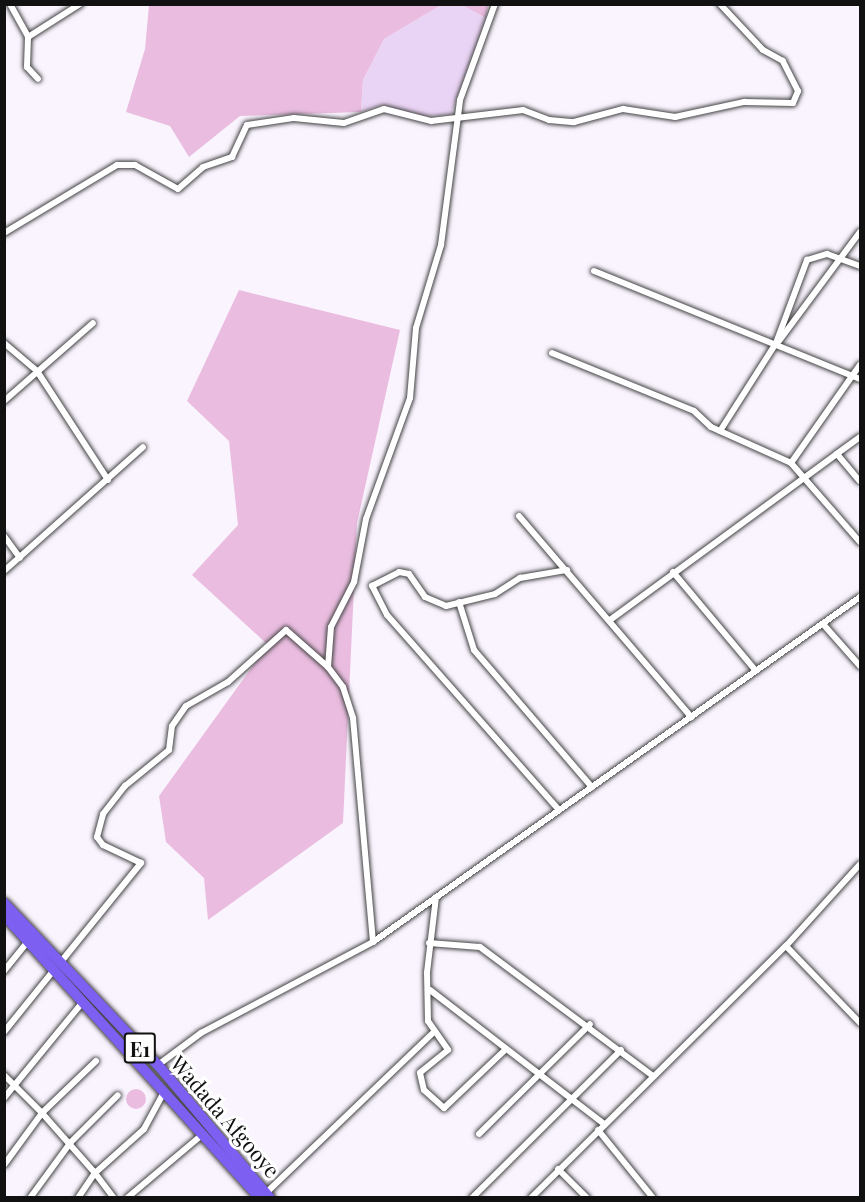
<!DOCTYPE html>
<style>
body{margin:0}
#map{position:relative;width:865px;height:1202px;overflow:hidden;background:#faf4ff;font-family:"Playfair Display",serif}
div>[style]{position:absolute}
.farmland>*{inset:0;background:#ead4f5}
.green>*{inset:0;background:#eabde0}
.round{border-radius:50%}
.roads{filter:drop-shadow(0 0 2px #444) drop-shadow(0 0 2px #444)}
.street>*{height:6px;margin:-3px;padding:0 3px;transform-origin:3px;border-radius:3px;background:#fff}
.highway>*{height:10px;margin:-5px;padding:0 5px;transform-origin:5px;border-radius:5px;background:#7d5ff2}
span{translate:-50% -50%;white-space:nowrap;text-align:center;line-height:1.15;-webkit-text-stroke:6px #fff;paint-order:stroke}
.shield-label span{padding:2px 4px;background:#fff;border:2px solid;border-radius:4px;-webkit-text-stroke-width:0}
.shield-label{font-size:20px;color:#111;font-weight:700}
.street-label{font-size:21px;color:#111}
.frame{position:absolute;inset:0;border:6px solid #111;pointer-events:none}
</style>
<div id="map">
<div class="farmland">
<i style="clip-path:polygon(441px 5px,462px 5px,486px 18px,451px 114px,417px 117px,381px 105px,361px 112px,363px 80px,384px 39px)"></i>
</div>
<div class="green">
<i style="clip-path:polygon(149px 5px,149px 4px,441px 5px,384px 39px,363px 80px,361px 112px,240px 116px,189px 157px,170px 126px,126px 112px,145px 49px)"></i>
<i style="clip-path:polygon(462px 5px,488px 5px,486px 18px)"></i>
<i style="clip-path:polygon(239px 290px,400px 330px,357px 523px,343px 823px,208px 920px,204px 878px,166px 842px,159px 796px,268px 645px,192px 575px,238px 525px,229px 441px,187px 401px)"></i>
<i class="round" style="left:126px;top:1089px;width:20px;height:20px"></i>
</div>
<div class="roads">
<div class="street">
<i style="left:10px;top:4px;width:38px;rotate:61deg"></i>
<i style="left:28px;top:37px;width:30px;rotate:92deg"></i>
<i style="left:27px;top:67px;width:16px;rotate:47deg"></i>
<i style="left:28px;top:37px;width:62px;rotate:-32.4deg"></i>
<i style="left:4px;top:233px;width:132px;rotate:-31deg"></i>
<i style="left:117px;top:165px;width:18px"></i>
<i style="left:135px;top:165px;width:49px;rotate:29.2deg"></i>
<i style="left:178px;top:189px;width:33px;rotate:-41deg"></i>
<i style="left:203px;top:167px;width:31px;rotate:-19deg"></i>
<i style="left:232px;top:157px;width:35px;rotate:-65deg"></i>
<i style="left:247px;top:125px;width:48px;rotate:-8.5deg"></i>
<i style="left:294px;top:118px;width:50px;rotate:5.7deg"></i>
<i style="left:344px;top:123px;width:42px;rotate:-19.3deg"></i>
<i style="left:384px;top:109px;width:49px;rotate:14.3deg"></i>
<i style="left:431px;top:121px;width:93px;rotate:-6.8deg"></i>
<i style="left:523px;top:110px;width:28px;rotate:21deg"></i>
<i style="left:549px;top:120px;width:25px;rotate:5deg"></i>
<i style="left:574px;top:122px;width:51px;rotate:-14.9deg"></i>
<i style="left:623px;top:109px;width:53px;rotate:8.7deg"></i>
<i style="left:675px;top:117px;width:71px;rotate:-12.3deg"></i>
<i style="left:744px;top:102px;width:49px;rotate:1.2deg"></i>
<i style="left:793px;top:103px;width:13px;rotate:-67deg"></i>
<i style="left:798px;top:91px;width:34px;rotate:-117deg"></i>
<i style="left:783px;top:61px;width:23px;rotate:-151deg"></i>
<i style="left:763px;top:50px;width:63px;rotate:-133.1deg"></i>
<i style="left:594px;top:271px;width:287px;rotate:22.1deg"></i>
<i style="left:779px;top:341px;width:136px;rotate:-53.4deg"></i>
<i style="left:4px;top:343px;width:43px;rotate:40.3deg"></i>
<i style="left:37px;top:371px;width:130px;rotate:56.9deg"></i>
<i style="left:552px;top:353px;width:153px;rotate:22.2deg"></i>
<i style="left:694px;top:411px;width:23px;rotate:43deg"></i>
<i style="left:711px;top:427px;width:88px;rotate:24.2deg"></i>
<i style="left:791px;top:463px;width:105px;rotate:48.9deg"></i>
<i style="left:4px;top:401px;width:118px;rotate:-41.2deg"></i>
<i style="left:720px;top:431px;width:104px;rotate:-57.5deg"></i>
<i style="left:776px;top:343px;width:89px;rotate:-69.5deg"></i>
<i style="left:807px;top:260px;width:21px;rotate:-17deg"></i>
<i style="left:827px;top:254px;width:35px;rotate:20deg"></i>
<i style="left:860px;top:437px;width:29px;rotate:144deg"></i>
<i style="left:837px;top:454px;width:35px;rotate:50deg"></i>
<i style="left:791px;top:463px;width:120px;rotate:-54.9deg"></i>
<i style="left:519px;top:516px;width:265px;rotate:49.4deg"></i>
<i style="left:4px;top:536px;width:27px;rotate:54deg"></i>
<i style="left:4px;top:571px;width:186px;rotate:-41.7deg"></i>
<i style="left:673px;top:572px;width:129px;rotate:50deg"></i>
<i style="left:459px;top:602px;width:50px;rotate:72.6deg"></i>
<i style="left:474px;top:650px;width:181px;rotate:49.3deg"></i>
<i style="left:610px;top:620px;width:281px;rotate:-36.2deg"></i>
<i style="left:823px;top:624px;width:56px;rotate:48.6deg"></i>
<i style="left:328px;top:667px;width:40px;rotate:-85.7deg"></i>
<i style="left:331px;top:627px;width:51px;rotate:-62.9deg"></i>
<i style="left:354px;top:582px;width:64px;rotate:-79.2deg"></i>
<i style="left:366px;top:519px;width:129px;rotate:-70deg"></i>
<i style="left:410px;top:398px;width:70px;rotate:-85.1deg"></i>
<i style="left:416px;top:328px;width:87px;rotate:-73.2deg"></i>
<i style="left:441px;top:245px;width:146px;rotate:-82.5deg"></i>
<i style="left:460px;top:100px;width:102px;rotate:-70deg"></i>
<i style="left:559px;top:810px;width:260px;rotate:-131.4deg"></i>
<i style="left:387px;top:615px;width:33px;rotate:-117deg"></i>
<i style="left:372px;top:586px;width:30px;rotate:-27deg"></i>
<i style="left:399px;top:572px;width:10px;rotate:11deg"></i>
<i style="left:409px;top:574px;width:28px;rotate:55deg"></i>
<i style="left:425px;top:597px;width:23px;rotate:23deg"></i>
<i style="left:446px;top:606px;width:50px;rotate:-13.8deg"></i>
<i style="left:495px;top:594px;width:30px;rotate:-33deg"></i>
<i style="left:520px;top:578px;width:48px;rotate:-9.7deg"></i>
<i style="left:436px;top:897px;width:77px;rotate:96.8deg"></i>
<i style="left:427px;top:973px;width:48px;rotate:88.8deg"></i>
<i style="left:428px;top:1021px;width:35px;rotate:55deg"></i>
<i style="left:448px;top:1050px;width:36px;rotate:141deg"></i>
<i style="left:420px;top:1073px;width:17px;rotate:77deg"></i>
<i style="left:424px;top:1090px;width:27px;rotate:42deg"></i>
<i style="left:444px;top:1108px;width:84px;rotate:-43.6deg"></i>
<i style="left:429px;top:943px;width:51px;rotate:4.5deg"></i>
<i style="left:480px;top:947px;width:216px;rotate:36.7deg"></i>
<i style="left:786px;top:946px;width:107px;rotate:46.1deg"></i>
<i style="left:60px;top:963px;width:129px;rotate:-51deg"></i>
<i style="left:141px;top:863px;width:42px;rotate:-154.7deg"></i>
<i style="left:103px;top:845px;width:10px;rotate:-127deg"></i>
<i style="left:97px;top:837px;width:24px;rotate:-75deg"></i>
<i style="left:103px;top:814px;width:36px;rotate:-52deg"></i>
<i style="left:125px;top:786px;width:57px;rotate:-39.3deg"></i>
<i style="left:169px;top:750px;width:24px;rotate:-83deg"></i>
<i style="left:172px;top:726px;width:24px;rotate:-55deg"></i>
<i style="left:186px;top:706px;width:48px;rotate:-29.7deg"></i>
<i style="left:228px;top:682px;width:78px;rotate:-41.9deg"></i>
<i style="left:286px;top:630px;width:56px;rotate:41.4deg"></i>
<i style="left:328px;top:667px;width:25px;rotate:53deg"></i>
<i style="left:343px;top:687px;width:33px;rotate:72deg"></i>
<i style="left:353px;top:718px;width:225px;rotate:84.9deg"></i>
<i style="left:4px;top:971px;width:38px;rotate:-51deg"></i>
<i style="left:430px;top:990px;width:220px;rotate:37.6deg"></i>
<i style="left:4px;top:1032px;width:80px;rotate:-51.1deg"></i>
<i style="left:96px;top:1061px;width:75px;rotate:136.1deg"></i>
<i style="left:42px;top:1113px;width:80px;rotate:48.5deg"></i>
<i style="left:95px;top:1173px;width:66px;rotate:-41.9deg"></i>
<i style="left:144px;top:1129px;width:42px;rotate:-61.6deg"></i>
<i style="left:158px;top:1065px;width:54px;rotate:-36.7deg"></i>
<i style="left:201px;top:1033px;width:195px;rotate:-27.9deg"></i>
<i style="left:373px;top:942px;width:597px;rotate:-35.31deg"></i>
<i style="left:4px;top:1075px;width:54px;rotate:45deg"></i>
<i style="left:42px;top:1113px;width:64px;rotate:126.2deg"></i>
<i style="left:4px;top:1098px;width:123px;rotate:-50.6deg"></i>
<i style="left:598px;top:1130px;width:87px;rotate:51deg"></i>
<i style="left:479px;top:1134px;width:156px;rotate:-44.7deg"></i>
<i style="left:558px;top:1169px;width:41px;rotate:45deg"></i>
<i style="left:95px;top:1173px;width:31px;rotate:53deg"></i>
<i style="left:266px;top:1193px;width:231px;rotate:-43.8deg"></i>
<i style="left:30px;top:1198px;width:69px;rotate:-53.8deg"></i>
<i style="left:71px;top:1142px;width:66px;rotate:-45deg"></i>
<i style="left:78px;top:1198px;width:30px;rotate:-56deg"></i>
<i style="left:127px;top:1198px;width:99px;rotate:-40.1deg"></i>
<i style="left:472px;top:1198px;width:210px;rotate:-44.8deg"></i>
<i style="left:531px;top:1198px;width:359px;rotate:-44.7deg"></i>
<i style="left:786px;top:946px;width:110px;rotate:-47.9deg"></i>
</div>
<div class="highway">
<i style="left:4px;top:903px;width:224px;rotate:46.5deg"></i>
<i style="left:158px;top:1065px;width:174px;rotate:49.9deg"></i>
<i style="left:4px;top:915px;width:382px;rotate:47.9deg"></i>
</div>
</div>
<div class="shield-label">
<span style="left:140px;top:1048px">E1</span>
</div>
<div class="street-label">
<span style="left:226px;top:1116px;rotate:49deg">Wadada Afgooye</span>
</div>
<div class="frame"></div>
</div>
